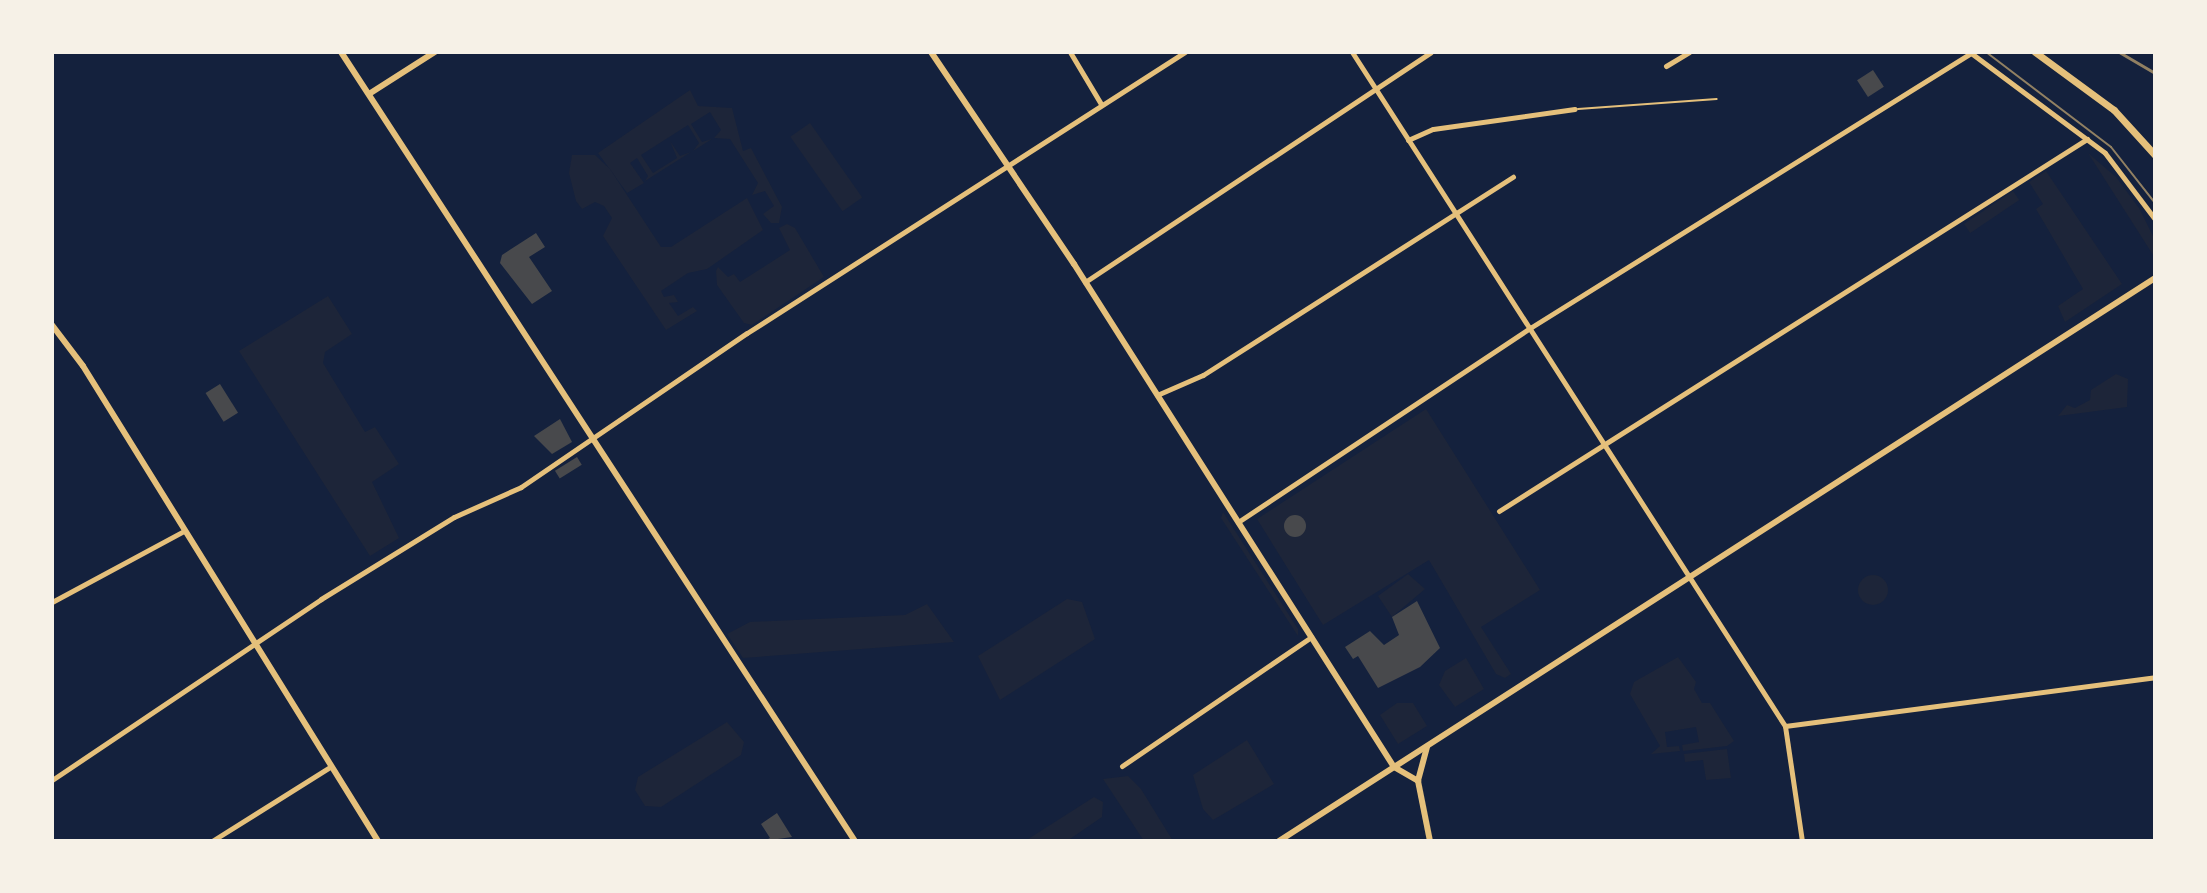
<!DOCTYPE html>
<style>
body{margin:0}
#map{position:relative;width:2207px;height:893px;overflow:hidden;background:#14213d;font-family:"Work Sans",sans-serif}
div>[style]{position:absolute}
.green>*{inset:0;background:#1d2539;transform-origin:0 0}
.round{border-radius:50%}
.building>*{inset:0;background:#48494c;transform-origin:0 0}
.service>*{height:2px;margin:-1px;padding:0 1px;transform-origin:1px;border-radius:1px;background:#e5c07b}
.minor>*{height:5px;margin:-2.5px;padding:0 2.5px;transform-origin:2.5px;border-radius:2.5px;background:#e5c07b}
.tertiary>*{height:6px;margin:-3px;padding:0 3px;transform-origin:3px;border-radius:3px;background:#e5c07b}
.secondary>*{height:7px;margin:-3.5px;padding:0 3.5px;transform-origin:3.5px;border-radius:3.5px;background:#e5c07b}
.tram>*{height:2px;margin:-1px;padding:0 1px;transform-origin:1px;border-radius:1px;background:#918062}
.rail>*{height:3px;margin:-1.5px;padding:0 1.5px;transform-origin:1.5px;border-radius:1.5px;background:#918062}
span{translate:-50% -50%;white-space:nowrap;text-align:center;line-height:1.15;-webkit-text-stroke:8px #f6f1e7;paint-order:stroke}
.frame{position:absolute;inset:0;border:54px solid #f6f1e7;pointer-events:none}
</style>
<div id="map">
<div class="green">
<i style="clip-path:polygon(690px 90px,698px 106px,732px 108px,743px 151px,751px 148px,782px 207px,779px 223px,771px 223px,763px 214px,774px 206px,765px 191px,752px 195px,758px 183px,730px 139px,714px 138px,721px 130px,710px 112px,691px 124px,702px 142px,712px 139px,693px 151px,699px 143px,688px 125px,641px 155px,653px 173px,677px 158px,670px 141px,680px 156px,691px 152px,645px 181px,648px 176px,637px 158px,630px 163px,644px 183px,627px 193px,598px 153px)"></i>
<i style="left:810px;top:123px;width:91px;height:24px;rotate:55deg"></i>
<i style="clip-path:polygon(2088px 153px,2116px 177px,2139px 208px,2155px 240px,2155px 258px)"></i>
<i style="clip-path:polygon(572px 155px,595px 155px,610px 169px,661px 247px,671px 247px,747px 198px,763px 230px,707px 269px,688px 273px,661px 291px,664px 297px,674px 295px,678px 302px,669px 303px,678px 316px,693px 307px,697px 311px,666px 330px,603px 236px,612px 218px,604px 206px,595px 202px,582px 209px,576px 201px,569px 173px)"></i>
<i style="clip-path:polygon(2046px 171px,2122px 284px,2065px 322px,2058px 306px,2083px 289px,2036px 209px,2043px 204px,2029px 182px)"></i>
<i style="left:2013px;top:191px;width:11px;height:59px;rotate:56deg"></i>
<i style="clip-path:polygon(787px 224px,795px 228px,824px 277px,752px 325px,744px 323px,717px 285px,716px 271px,718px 267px,728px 277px,734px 274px,740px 282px,790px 250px,779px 228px)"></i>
<i style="clip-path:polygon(328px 296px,352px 334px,325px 352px,323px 363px,365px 432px,375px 427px,399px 464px,372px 482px,399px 538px,370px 556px,239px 351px)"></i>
<i style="clip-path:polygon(2116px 374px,2128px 379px,2127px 407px,2058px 416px,2067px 405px,2075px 408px,2090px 400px,2091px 390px)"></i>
<i style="clip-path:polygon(1426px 409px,1540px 590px,1481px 627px,1511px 674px,1505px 678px,1496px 674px,1429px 560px,1323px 625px,1257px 519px)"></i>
<i style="clip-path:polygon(1223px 512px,1298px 629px,1298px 636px,1221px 518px)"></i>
<i style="clip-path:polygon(1408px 574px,1425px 589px,1392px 617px,1378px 596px)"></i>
<i class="round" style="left:1858px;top:575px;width:30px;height:30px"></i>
<i style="clip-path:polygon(1067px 599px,1082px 602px,1095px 639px,1000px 700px,978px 656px)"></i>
<i style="clip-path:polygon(927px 604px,954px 642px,743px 658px,727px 634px,750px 622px,905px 615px)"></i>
<i style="clip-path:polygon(1678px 657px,1696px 682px,1694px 689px,1702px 703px,1710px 703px,1734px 741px,1727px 746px,1683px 751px,1682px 745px,1699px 742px,1696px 727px,1665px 732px,1667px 747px,1679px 746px,1680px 751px,1651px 754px,1660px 746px,1630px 694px,1634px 682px)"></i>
<i style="clip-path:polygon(1466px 658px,1484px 689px,1455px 707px,1439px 685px,1445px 671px)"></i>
<i style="clip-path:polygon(1397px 703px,1413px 703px,1427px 726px,1398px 744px,1380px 715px)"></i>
<i style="clip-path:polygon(727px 722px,744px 742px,741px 755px,661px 807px,645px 806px,635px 790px,638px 777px)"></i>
<i style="clip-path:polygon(1247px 740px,1274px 784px,1213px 820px,1203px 809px,1193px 775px)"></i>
<i style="clip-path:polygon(1727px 749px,1731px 778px,1706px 780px,1703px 760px,1685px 762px,1684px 754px)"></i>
<i style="clip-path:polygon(1128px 776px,1141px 789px,1173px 841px,1144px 841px,1103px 779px)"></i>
<i style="clip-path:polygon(1094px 797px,1103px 802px,1102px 817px,1067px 841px,1025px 841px)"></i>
</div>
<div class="building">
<i style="left:1873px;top:70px;width:20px;height:19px;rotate:57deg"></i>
<i style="clip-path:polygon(536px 233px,545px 247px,529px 257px,552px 291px,532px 304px,500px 263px,502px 255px)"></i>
<i style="left:220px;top:384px;width:34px;height:17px;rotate:58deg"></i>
<i style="clip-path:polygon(560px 419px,572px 442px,552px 454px,534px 436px)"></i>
<i style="left:577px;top:457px;width:9px;height:26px;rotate:58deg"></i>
<i class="round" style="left:1284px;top:515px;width:22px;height:22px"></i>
<i style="clip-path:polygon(1417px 601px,1440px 648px,1420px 667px,1378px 688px,1358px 656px,1353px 659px,1345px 647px,1370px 631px,1384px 645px,1399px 635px,1392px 617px)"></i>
<i style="clip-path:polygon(777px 813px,792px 837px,764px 841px,770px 838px,761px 824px)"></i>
</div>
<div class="service">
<i style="left:1578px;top:109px;width:139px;rotate:-4.1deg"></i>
</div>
<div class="minor">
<i style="left:1070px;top:52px;width:61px;rotate:59.2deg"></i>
<i style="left:1352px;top:52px;width:801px;rotate:57.28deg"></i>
<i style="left:1785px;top:726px;width:116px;rotate:81.6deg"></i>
<i style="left:1971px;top:53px;width:167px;rotate:36.7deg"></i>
<i style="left:2105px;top:153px;width:83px;rotate:52.9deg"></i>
<i style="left:1666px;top:66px;width:27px;rotate:-31deg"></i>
<i style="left:1408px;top:140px;width:27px;rotate:-24deg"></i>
<i style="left:1433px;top:129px;width:143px;rotate:-8deg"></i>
<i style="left:1085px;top:282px;width:415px;rotate:-33.6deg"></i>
<i style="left:1157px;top:395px;width:50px;rotate:-23.5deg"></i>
<i style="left:1203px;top:375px;width:368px;rotate:-32.6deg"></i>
<i style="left:1499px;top:511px;width:696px;rotate:-32.32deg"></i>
<i style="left:1238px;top:522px;width:351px;rotate:-33.6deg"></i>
<i style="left:1530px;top:328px;width:520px;rotate:-31.95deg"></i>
<i style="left:52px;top:602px;width:150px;rotate:-28.3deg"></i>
<i style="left:1785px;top:726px;width:373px;rotate:-7.5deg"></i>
<i style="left:1122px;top:766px;width:229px;rotate:-34.3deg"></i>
<i style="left:52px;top:780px;width:324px;rotate:-33.9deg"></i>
<i style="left:321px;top:599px;width:156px;rotate:-31.7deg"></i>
<i style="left:454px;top:517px;width:73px;rotate:-24.1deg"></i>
<i style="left:521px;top:487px;width:273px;rotate:-34.3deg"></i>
<i style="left:747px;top:333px;width:520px;rotate:-32.68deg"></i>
<i style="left:212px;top:841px;width:139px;rotate:-32.1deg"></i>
</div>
<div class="tertiary">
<i style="left:341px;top:52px;width:942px;rotate:56.92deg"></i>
<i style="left:931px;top:52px;width:256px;rotate:56deg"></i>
<i style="left:1074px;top:264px;width:596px;rotate:57.54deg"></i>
<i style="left:1394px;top:767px;width:28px;rotate:30deg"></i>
<i style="left:369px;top:94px;width:78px;rotate:-32.5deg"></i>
<i style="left:52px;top:325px;width:51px;rotate:52.9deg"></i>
<i style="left:83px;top:366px;width:559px;rotate:58.16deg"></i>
<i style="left:1427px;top:747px;width:35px;rotate:105deg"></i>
<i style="left:1418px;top:781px;width:61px;rotate:78.7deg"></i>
<i style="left:1279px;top:841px;width:1041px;rotate:-32.73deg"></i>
</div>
<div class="secondary">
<i style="left:2035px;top:52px;width:98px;rotate:36.3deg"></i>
<i style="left:2114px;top:110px;width:61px;rotate:47.7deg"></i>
</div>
<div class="tram">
<i style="left:1986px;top:52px;width:157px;rotate:37.2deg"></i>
<i style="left:2111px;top:147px;width:71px;rotate:51.8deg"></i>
</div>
<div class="rail">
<i style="left:2119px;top:52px;width:42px;rotate:30.3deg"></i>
</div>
<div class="frame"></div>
</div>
